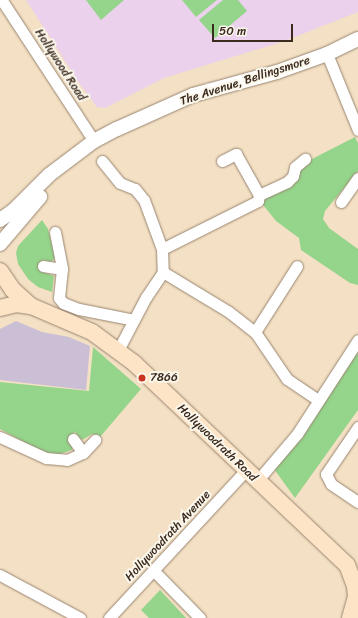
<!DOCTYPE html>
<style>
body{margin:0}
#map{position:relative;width:358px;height:618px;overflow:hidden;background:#f4e0c4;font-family:Sriracha,sans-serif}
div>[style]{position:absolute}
.built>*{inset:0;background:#ebd1eb}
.industrial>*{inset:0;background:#cbbfd5}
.green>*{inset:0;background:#94d48b}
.roads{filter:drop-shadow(0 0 1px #988571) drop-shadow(0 0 1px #988571)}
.minor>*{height:11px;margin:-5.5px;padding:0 5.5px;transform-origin:5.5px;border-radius:5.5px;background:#fff}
.tertiary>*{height:14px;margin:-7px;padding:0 7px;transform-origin:7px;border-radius:7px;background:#fff}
.secondary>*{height:16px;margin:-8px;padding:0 8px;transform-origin:8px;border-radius:8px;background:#fee4c6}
.dots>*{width:11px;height:11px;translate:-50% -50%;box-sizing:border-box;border:2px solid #fbf7ec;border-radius:50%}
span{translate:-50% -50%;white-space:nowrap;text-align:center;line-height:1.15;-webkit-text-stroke:4px #fbf7ec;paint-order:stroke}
.street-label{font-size:12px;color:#3b2a1e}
.poi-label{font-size:12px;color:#3b2a1e}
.left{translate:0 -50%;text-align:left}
.scale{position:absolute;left:212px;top:24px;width:81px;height:18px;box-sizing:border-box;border:2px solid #3b2a1e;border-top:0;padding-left:5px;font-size:12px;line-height:14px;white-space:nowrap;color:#3b2a1e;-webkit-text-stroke:3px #fbf7ec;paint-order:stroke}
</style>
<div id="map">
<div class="built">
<i style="clip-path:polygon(26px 0,358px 0,358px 12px,285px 41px,164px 78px,105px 108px,97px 107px,79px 83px)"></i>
</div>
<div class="industrial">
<i style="clip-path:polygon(16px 321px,42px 332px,69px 337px,90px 346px,86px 390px,0 380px,0 329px)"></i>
</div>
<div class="green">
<i style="clip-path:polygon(86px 0,124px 0,101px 20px)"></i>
<i style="clip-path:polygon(182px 0,217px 0,196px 17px)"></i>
<i style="clip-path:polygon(223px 0,238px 0,247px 11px,215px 38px,199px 20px)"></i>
<i style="clip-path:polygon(355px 137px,358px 143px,358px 171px,325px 211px,323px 219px,329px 228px,358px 249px,358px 285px,350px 283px,301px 250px,299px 238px,276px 221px,260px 201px,310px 160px)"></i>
<i style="clip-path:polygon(42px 220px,48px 229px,55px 258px,51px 262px,42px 260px,40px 271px,54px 276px,52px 292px,38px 287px,28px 279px,18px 264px,16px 253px,18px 246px)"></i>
<i style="clip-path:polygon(93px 347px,141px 389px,100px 437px,92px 434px,82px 440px,75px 432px,69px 437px,73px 445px,72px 450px,56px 455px,39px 450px,0 429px,0 382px,89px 391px)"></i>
<i style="clip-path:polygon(358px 351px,358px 410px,295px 498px,274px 469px,313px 420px)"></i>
<i style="clip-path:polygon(160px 590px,186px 618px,149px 618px,141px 610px)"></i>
</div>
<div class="roads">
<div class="minor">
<i style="left:3px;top:2px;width:166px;rotate:56.8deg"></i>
<i style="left:327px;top:54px;width:82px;rotate:67.8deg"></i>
<i style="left:102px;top:161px;width:28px;rotate:51deg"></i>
<i style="left:120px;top:183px;width:16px;rotate:22deg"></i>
<i style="left:135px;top:189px;width:14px;rotate:51deg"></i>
<i style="left:144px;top:200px;width:52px;rotate:69.8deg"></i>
<i style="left:162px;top:249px;width:23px;rotate:88deg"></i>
<i style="left:163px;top:272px;width:30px;rotate:124deg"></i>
<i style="left:146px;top:297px;width:60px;rotate:117.8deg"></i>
<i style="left:222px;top:161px;width:16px;rotate:-27deg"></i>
<i style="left:236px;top:154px;width:47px;rotate:60.7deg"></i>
<i style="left:259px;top:195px;width:31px;rotate:-25deg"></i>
<i style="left:287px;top:182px;width:8px;rotate:-45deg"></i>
<i style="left:293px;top:176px;width:9px;rotate:-77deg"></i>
<i style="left:295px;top:167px;width:13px;rotate:-39deg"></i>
<i style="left:341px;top:202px;width:29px;rotate:-55deg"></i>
<i style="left:55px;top:232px;width:38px;rotate:79deg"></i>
<i style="left:62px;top:269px;width:29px;rotate:96deg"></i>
<i style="left:59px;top:298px;width:6px;rotate:51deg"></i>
<i style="left:63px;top:303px;width:17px;rotate:21deg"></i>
<i style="left:79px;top:309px;width:56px;rotate:11.3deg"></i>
<i style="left:162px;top:249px;width:107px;rotate:-26.6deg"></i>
<i style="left:258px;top:201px;width:6px;rotate:-81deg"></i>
<i style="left:43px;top:266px;width:19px;rotate:9deg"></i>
<i style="left:163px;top:272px;width:77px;rotate:31.2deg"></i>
<i style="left:229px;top:312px;width:33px;rotate:38deg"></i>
<i style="left:255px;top:332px;width:57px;rotate:55.8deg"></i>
<i style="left:287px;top:379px;width:37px;rotate:34deg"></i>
<i style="left:255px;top:332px;width:78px;rotate:-57.5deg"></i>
<i style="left:358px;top:427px;width:57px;rotate:124.2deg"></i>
<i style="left:326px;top:474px;width:11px;rotate:63deg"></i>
<i style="left:331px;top:484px;width:32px;rotate:34deg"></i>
<i style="left:0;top:437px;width:51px;rotate:24.5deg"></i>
<i style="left:46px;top:458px;width:21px;rotate:5deg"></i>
<i style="left:67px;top:460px;width:17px;rotate:-24deg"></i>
<i style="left:83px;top:453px;width:18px;rotate:-47deg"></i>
<i style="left:73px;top:439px;width:17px;rotate:54deg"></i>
<i style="left:257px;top:481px;width:62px;rotate:-49.6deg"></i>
<i style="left:297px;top:434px;width:112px;rotate:-57deg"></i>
<i style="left:153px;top:570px;width:67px;rotate:45.6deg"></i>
<i style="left:0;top:575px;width:91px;rotate:28.3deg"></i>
<i style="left:109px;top:618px;width:200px;rotate:-47.2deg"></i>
</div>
<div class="tertiary">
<i style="left:0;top:220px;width:16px;rotate:-35deg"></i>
<i style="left:13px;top:211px;width:51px;rotate:-45deg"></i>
<i style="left:49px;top:175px;width:56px;rotate:-37.1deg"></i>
<i style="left:94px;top:141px;width:26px;rotate:-28deg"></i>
<i style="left:117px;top:129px;width:83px;rotate:-24.1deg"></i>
<i style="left:193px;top:95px;width:87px;rotate:-15.3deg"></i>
<i style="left:277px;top:72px;width:53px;rotate:-19.8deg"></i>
<i style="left:327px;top:54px;width:34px;rotate:-26deg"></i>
<i style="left:0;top:244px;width:62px;rotate:-49.6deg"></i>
</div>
<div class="secondary">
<i style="left:0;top:271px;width:23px;rotate:56deg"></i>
<i style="left:13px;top:290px;width:24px;rotate:42deg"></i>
<i style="left:31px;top:306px;width:66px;rotate:23.1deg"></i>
<i style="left:92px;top:332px;width:52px;rotate:36.4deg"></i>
<i style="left:134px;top:363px;width:294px;rotate:43.5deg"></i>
<i style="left:347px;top:565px;width:22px;rotate:69deg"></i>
<i style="left:355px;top:586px;width:11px;rotate:85deg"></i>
<i style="left:356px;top:597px;width:22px;rotate:106deg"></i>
<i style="left:0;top:308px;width:16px;rotate:-14deg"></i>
<i style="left:16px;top:304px;width:15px;rotate:8deg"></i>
</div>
</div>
<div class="dots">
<i style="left:142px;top:378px;background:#c8321e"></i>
</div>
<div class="street-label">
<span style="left:60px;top:65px;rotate:57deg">Hollywood Road</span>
<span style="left:245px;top:81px;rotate:-18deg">The Avenue, Bellingsmore</span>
<span style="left:217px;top:443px;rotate:44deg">Hollywoodrath Road</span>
<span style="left:168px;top:536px;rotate:-47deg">Hollywoodrath Avenue</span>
</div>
<div class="poi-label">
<span class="left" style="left:150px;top:378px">7866</span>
</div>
<div class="scale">50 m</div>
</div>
